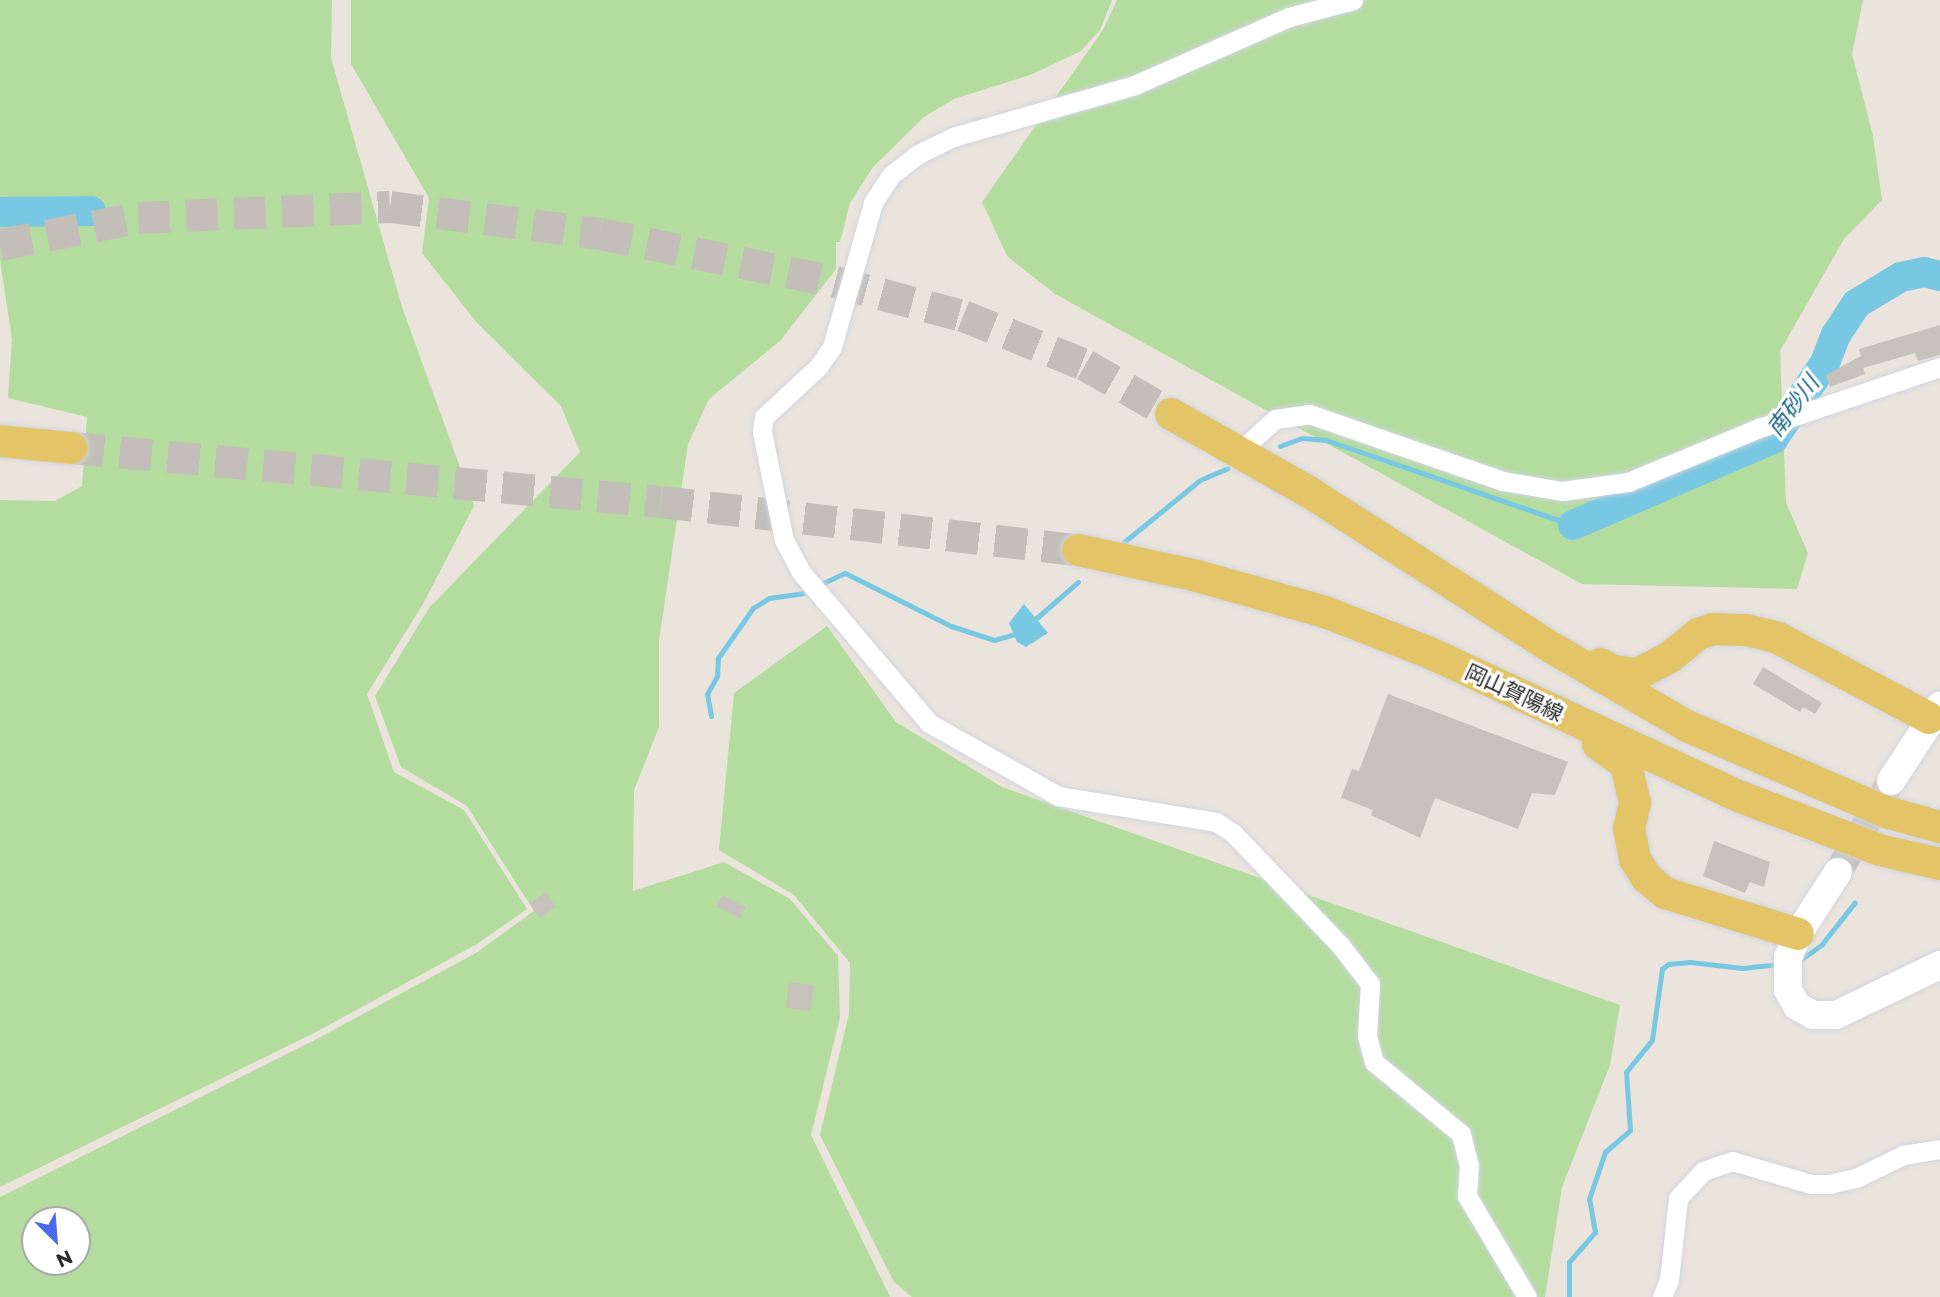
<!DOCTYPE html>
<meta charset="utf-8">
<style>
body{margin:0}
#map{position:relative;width:1940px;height:1297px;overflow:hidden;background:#eae4dc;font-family:Montserrat,"Noto Sans JP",sans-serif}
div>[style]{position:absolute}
.green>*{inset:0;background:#b3dc9e}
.water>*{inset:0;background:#78c8e3}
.stream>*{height:5px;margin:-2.5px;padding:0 2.5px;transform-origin:2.5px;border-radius:2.5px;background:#78c8e3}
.river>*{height:30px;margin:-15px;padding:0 15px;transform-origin:15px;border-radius:15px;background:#78c8e3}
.building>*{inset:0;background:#c6c2bb;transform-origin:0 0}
.secondary-tunnel>*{height:28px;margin-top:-14px;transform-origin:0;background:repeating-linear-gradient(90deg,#c3bfb8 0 28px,transparent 0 42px)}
.primary-tunnel>*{height:32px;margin-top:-16px;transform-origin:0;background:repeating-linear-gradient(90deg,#c3bfb8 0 32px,transparent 0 48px)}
.roads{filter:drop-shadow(0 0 2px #d2d5e1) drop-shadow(0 0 2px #d2d5e1)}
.street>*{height:19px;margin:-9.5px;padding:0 9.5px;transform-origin:9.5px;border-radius:9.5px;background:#fff}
.secondary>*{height:28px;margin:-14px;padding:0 14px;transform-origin:14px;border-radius:14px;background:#fff}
.primary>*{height:32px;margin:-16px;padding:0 16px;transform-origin:16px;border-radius:16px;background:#e3c568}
span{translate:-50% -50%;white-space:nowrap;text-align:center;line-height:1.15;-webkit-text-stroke:6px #fff;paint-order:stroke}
.street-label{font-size:21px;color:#292929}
.water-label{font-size:23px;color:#1a678d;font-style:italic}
.north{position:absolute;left:21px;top:1206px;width:70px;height:70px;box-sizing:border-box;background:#fff;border:2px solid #a9a9a9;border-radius:50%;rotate:155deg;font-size:19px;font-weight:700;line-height:28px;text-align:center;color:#292929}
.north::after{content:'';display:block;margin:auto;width:24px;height:32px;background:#4b6ae9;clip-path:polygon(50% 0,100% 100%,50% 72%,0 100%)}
</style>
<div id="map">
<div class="green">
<i style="clip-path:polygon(0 0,332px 0,331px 58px,402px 307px,474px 506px,423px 604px,367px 694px,394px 772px,464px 810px,527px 909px,477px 944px,318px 1031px,0 1187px,0 500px,55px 501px,82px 486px,87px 417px,8px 398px,12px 339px,0 260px)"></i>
<i style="clip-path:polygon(evenodd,351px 0,1112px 0,1100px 30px,1081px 51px,1030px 75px,954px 99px,924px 117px,873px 167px,850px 203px,840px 242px,836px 242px,836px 269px,780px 341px,709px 399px,688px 444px,659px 641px,659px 727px,634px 790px,633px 891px,724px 862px,790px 899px,838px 956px,840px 1017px,811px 1135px,890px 1297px,0 1297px,0 1197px,313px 1041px,476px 953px,534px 911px,467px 806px,401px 767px,375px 696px,429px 608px,580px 452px,561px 406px,477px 323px,422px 253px,429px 198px,351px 64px,351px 0,35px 1220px,77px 1220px,77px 1262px,35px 1262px,35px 1220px)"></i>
<i style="clip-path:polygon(1117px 0,1863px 0,1852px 54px,1873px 136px,1882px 200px,1844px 239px,1780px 351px,1786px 503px,1808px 553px,1797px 589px,1582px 584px,1055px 294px,1007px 256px,982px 202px,1103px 30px)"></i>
<i style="clip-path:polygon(827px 626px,896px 722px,1002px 787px,1620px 1005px,1610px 1065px,1562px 1187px,1545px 1297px,912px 1297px,894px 1282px,820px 1135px,849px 1014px,850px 963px,794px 895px,719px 850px,734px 693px)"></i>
</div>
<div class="water">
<i style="clip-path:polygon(1024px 604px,1048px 633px,1026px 647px,1017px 642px,1009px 623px)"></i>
</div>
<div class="stream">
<i style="left:1280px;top:446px;width:23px;rotate:-20deg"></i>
<i style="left:1302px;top:438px;width:24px;rotate:5deg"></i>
<i style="left:1326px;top:440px;width:261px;rotate:19deg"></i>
<i style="left:1124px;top:542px;width:98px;rotate:-39.2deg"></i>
<i style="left:1200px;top:480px;width:30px;rotate:-23deg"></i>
<i style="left:821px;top:584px;width:26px;rotate:-25deg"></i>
<i style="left:845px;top:573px;width:119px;rotate:26.6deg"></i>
<i style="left:951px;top:626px;width:45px;rotate:18deg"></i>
<i style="left:994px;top:640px;width:26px;rotate:-16deg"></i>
<i style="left:1032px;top:622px;width:61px;rotate:-41deg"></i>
<i style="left:711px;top:716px;width:22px;rotate:-100deg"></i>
<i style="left:707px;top:694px;width:21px;rotate:-61deg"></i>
<i style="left:717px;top:676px;width:18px;rotate:-87deg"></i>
<i style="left:718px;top:658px;width:61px;rotate:-55deg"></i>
<i style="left:753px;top:608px;width:19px;rotate:-32deg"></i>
<i style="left:769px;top:598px;width:34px;rotate:-8deg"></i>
<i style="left:1799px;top:961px;width:29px;rotate:-36deg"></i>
<i style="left:1822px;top:944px;width:53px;rotate:-51.8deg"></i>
<i style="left:1569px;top:1297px;width:35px;rotate:-90deg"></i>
<i style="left:1569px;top:1262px;width:40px;rotate:-49deg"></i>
<i style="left:1595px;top:1232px;width:34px;rotate:-100deg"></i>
<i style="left:1589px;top:1199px;width:50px;rotate:-71.2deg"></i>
<i style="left:1605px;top:1152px;width:33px;rotate:-41deg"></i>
<i style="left:1630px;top:1130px;width:58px;rotate:-93.9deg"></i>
<i style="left:1626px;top:1072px;width:41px;rotate:-50.9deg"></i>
<i style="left:1652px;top:1040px;width:72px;rotate:-82deg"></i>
<i style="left:1662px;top:969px;width:8px;rotate:-40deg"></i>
<i style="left:1668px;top:964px;width:22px;rotate:-5deg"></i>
<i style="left:1690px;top:962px;width:52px;rotate:6.6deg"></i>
<i style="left:1742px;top:968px;width:37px;rotate:-6deg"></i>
</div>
<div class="river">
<i style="left:0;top:212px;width:91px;rotate:-0.6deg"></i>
<i style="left:1573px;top:525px;width:218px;rotate:-23.3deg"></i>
<i style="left:1773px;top:439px;width:92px;rotate:-55.6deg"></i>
<i style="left:1825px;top:363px;width:30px;rotate:-69deg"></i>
<i style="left:1836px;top:335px;width:37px;rotate:-57deg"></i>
<i style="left:1856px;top:304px;width:52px;rotate:-31deg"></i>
<i style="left:1901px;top:277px;width:24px;rotate:-12deg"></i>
<i style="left:1924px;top:272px;width:16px;rotate:14deg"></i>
</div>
<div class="building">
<i style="clip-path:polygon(1940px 325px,1940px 355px,1918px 361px,1915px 353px,1863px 368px,1865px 374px,1830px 387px,1826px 375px,1861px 356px,1859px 349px)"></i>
<i style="clip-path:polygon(1763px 667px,1822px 703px,1815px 714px,1803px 707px,1800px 712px,1753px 684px)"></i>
<i style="clip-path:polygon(1388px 694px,1568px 762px,1555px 795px,1532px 793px,1518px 829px,1435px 798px,1420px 838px,1371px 815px,1373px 810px,1341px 798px,1352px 769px,1359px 771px)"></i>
<i style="clip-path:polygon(1714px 841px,1770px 862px,1764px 887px,1750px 882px,1745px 893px,1703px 876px)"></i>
<i style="left:546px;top:892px;width:18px;height:20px;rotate:56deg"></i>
<i style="left:722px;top:895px;width:27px;height:13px;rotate:27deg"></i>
<i style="left:789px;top:982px;width:25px;height:26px;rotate:7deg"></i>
</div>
<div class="secondary-tunnel">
<i style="left:1838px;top:872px;width:105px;rotate:-59.8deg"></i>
</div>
<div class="primary-tunnel">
<i style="left:0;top:245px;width:141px;rotate:-11.1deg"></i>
<i style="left:138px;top:218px;width:252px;rotate:-2.5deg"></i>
<i style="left:390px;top:207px;width:212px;rotate:7.3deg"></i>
<i style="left:600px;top:234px;width:240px;rotate:11.5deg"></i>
<i style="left:835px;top:282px;width:132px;rotate:14.9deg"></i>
<i style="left:963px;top:316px;width:131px;rotate:21.9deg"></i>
<i style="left:1085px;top:365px;width:99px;rotate:29.7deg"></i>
<i style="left:72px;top:448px;width:591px;rotate:5.24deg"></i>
<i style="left:661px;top:502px;width:420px;rotate:6.6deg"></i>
</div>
<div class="roads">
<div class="street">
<i style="left:1353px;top:0;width:66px;rotate:165.1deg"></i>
<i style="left:1289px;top:17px;width:168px;rotate:156.2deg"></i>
<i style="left:1135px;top:85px;width:189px;rotate:164.1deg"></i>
<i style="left:953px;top:137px;width:39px;rotate:154deg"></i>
<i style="left:918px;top:154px;width:34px;rotate:142deg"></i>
<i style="left:891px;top:175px;width:33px;rotate:123deg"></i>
<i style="left:873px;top:203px;width:150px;rotate:105.9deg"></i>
<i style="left:832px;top:347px;width:24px;rotate:125deg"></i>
<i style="left:818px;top:367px;width:74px;rotate:137.2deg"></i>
<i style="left:764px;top:417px;width:15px;rotate:98deg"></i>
<i style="left:762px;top:432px;width:110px;rotate:78.5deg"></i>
<i style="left:784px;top:540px;width:36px;rotate:62deg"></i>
<i style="left:801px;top:572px;width:198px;rotate:49.7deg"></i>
<i style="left:929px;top:723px;width:148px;rotate:29.5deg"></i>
<i style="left:1058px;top:796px;width:160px;rotate:9.3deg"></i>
<i style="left:1216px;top:822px;width:20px;rotate:33deg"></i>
<i style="left:1233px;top:833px;width:155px;rotate:46.3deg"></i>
<i style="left:1340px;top:945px;width:49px;rotate:52.4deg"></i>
<i style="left:1370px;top:984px;width:52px;rotate:93.3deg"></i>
<i style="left:1367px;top:1036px;width:27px;rotate:75deg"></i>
<i style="left:1374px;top:1062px;width:113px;rotate:39.6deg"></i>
<i style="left:1461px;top:1134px;width:33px;rotate:76deg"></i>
<i style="left:1469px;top:1166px;width:30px;rotate:94deg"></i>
<i style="left:1467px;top:1196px;width:117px;rotate:59.3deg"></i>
<i style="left:1240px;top:451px;width:47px;rotate:-42.4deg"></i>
<i style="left:1275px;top:419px;width:34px;rotate:-8deg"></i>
<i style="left:1309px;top:414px;width:205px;rotate:19.1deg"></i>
<i style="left:1503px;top:481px;width:60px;rotate:9.6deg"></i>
<i style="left:1562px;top:491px;width:67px;rotate:-7.8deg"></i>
<i style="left:1628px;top:482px;width:142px;rotate:-22.4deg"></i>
<i style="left:1759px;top:428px;width:191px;rotate:-18.6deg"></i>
<i style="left:1662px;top:1297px;width:18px;rotate:-68deg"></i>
<i style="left:1669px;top:1280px;width:82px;rotate:-83.7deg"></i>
<i style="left:1678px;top:1198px;width:37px;rotate:-47deg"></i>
<i style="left:1703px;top:1171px;width:31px;rotate:-19deg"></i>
<i style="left:1732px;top:1161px;width:82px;rotate:16.2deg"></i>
<i style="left:1811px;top:1184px;width:18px"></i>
<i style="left:1829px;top:1184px;width:28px;rotate:-13deg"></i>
<i style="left:1856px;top:1178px;width:52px;rotate:-26.1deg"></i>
<i style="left:1903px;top:1155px;width:37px;rotate:-9deg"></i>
</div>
<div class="secondary">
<i style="left:1891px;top:781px;width:90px;rotate:-56.8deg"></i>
<i style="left:1838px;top:872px;width:74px;rotate:122.8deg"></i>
<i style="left:1798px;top:934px;width:26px;rotate:113deg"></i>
<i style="left:1788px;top:958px;width:32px;rotate:90deg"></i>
<i style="left:1788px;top:990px;width:18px;rotate:61deg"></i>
<i style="left:1797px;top:1006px;width:18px;rotate:29deg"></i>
<i style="left:1813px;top:1015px;width:23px"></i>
<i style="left:1836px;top:1015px;width:115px;rotate:-25.7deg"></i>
</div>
<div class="primary">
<i style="left:1171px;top:414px;width:159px;rotate:29.5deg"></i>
<i style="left:1309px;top:492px;width:291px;rotate:32.7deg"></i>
<i style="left:1554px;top:649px;width:154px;rotate:30.1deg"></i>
<i style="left:1687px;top:726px;width:217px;rotate:23.4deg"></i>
<i style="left:1886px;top:812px;width:56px;rotate:15.5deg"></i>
<i style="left:0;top:441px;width:72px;rotate:5.6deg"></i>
<i style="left:1078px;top:550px;width:122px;rotate:12.3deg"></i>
<i style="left:1197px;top:576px;width:133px;rotate:15.7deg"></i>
<i style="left:1325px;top:612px;width:110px;rotate:21.2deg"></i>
<i style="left:1428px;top:652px;width:345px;rotate:24.9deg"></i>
<i style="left:1741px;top:797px;width:149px;rotate:20.9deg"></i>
<i style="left:1880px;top:850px;width:62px;rotate:13.1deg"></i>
<i style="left:1600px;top:664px;width:15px;rotate:28deg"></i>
<i style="left:1613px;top:671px;width:25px;rotate:7deg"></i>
<i style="left:1638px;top:674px;width:36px;rotate:-28deg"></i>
<i style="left:1670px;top:657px;width:36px;rotate:-39deg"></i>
<i style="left:1698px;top:634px;width:16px;rotate:-18deg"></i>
<i style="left:1713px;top:629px;width:34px;rotate:2deg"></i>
<i style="left:1747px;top:630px;width:32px;rotate:14deg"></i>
<i style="left:1778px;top:638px;width:171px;rotate:27.9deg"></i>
<i style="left:1598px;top:744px;width:34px;rotate:36deg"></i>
<i style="left:1626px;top:764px;width:40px;rotate:77deg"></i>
<i style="left:1635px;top:803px;width:26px;rotate:103deg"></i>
<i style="left:1629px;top:828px;width:32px;rotate:79deg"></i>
<i style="left:1635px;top:859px;width:22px;rotate:58deg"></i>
<i style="left:1647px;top:878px;width:23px;rotate:40deg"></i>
<i style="left:1665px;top:893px;width:139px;rotate:17.1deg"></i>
</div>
</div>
<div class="street-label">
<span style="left:1514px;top:693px;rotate:25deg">岡山賀陽線</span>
</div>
<div class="water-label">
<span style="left:1793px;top:406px;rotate:-53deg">南砂川</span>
</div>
<div class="north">N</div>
</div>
